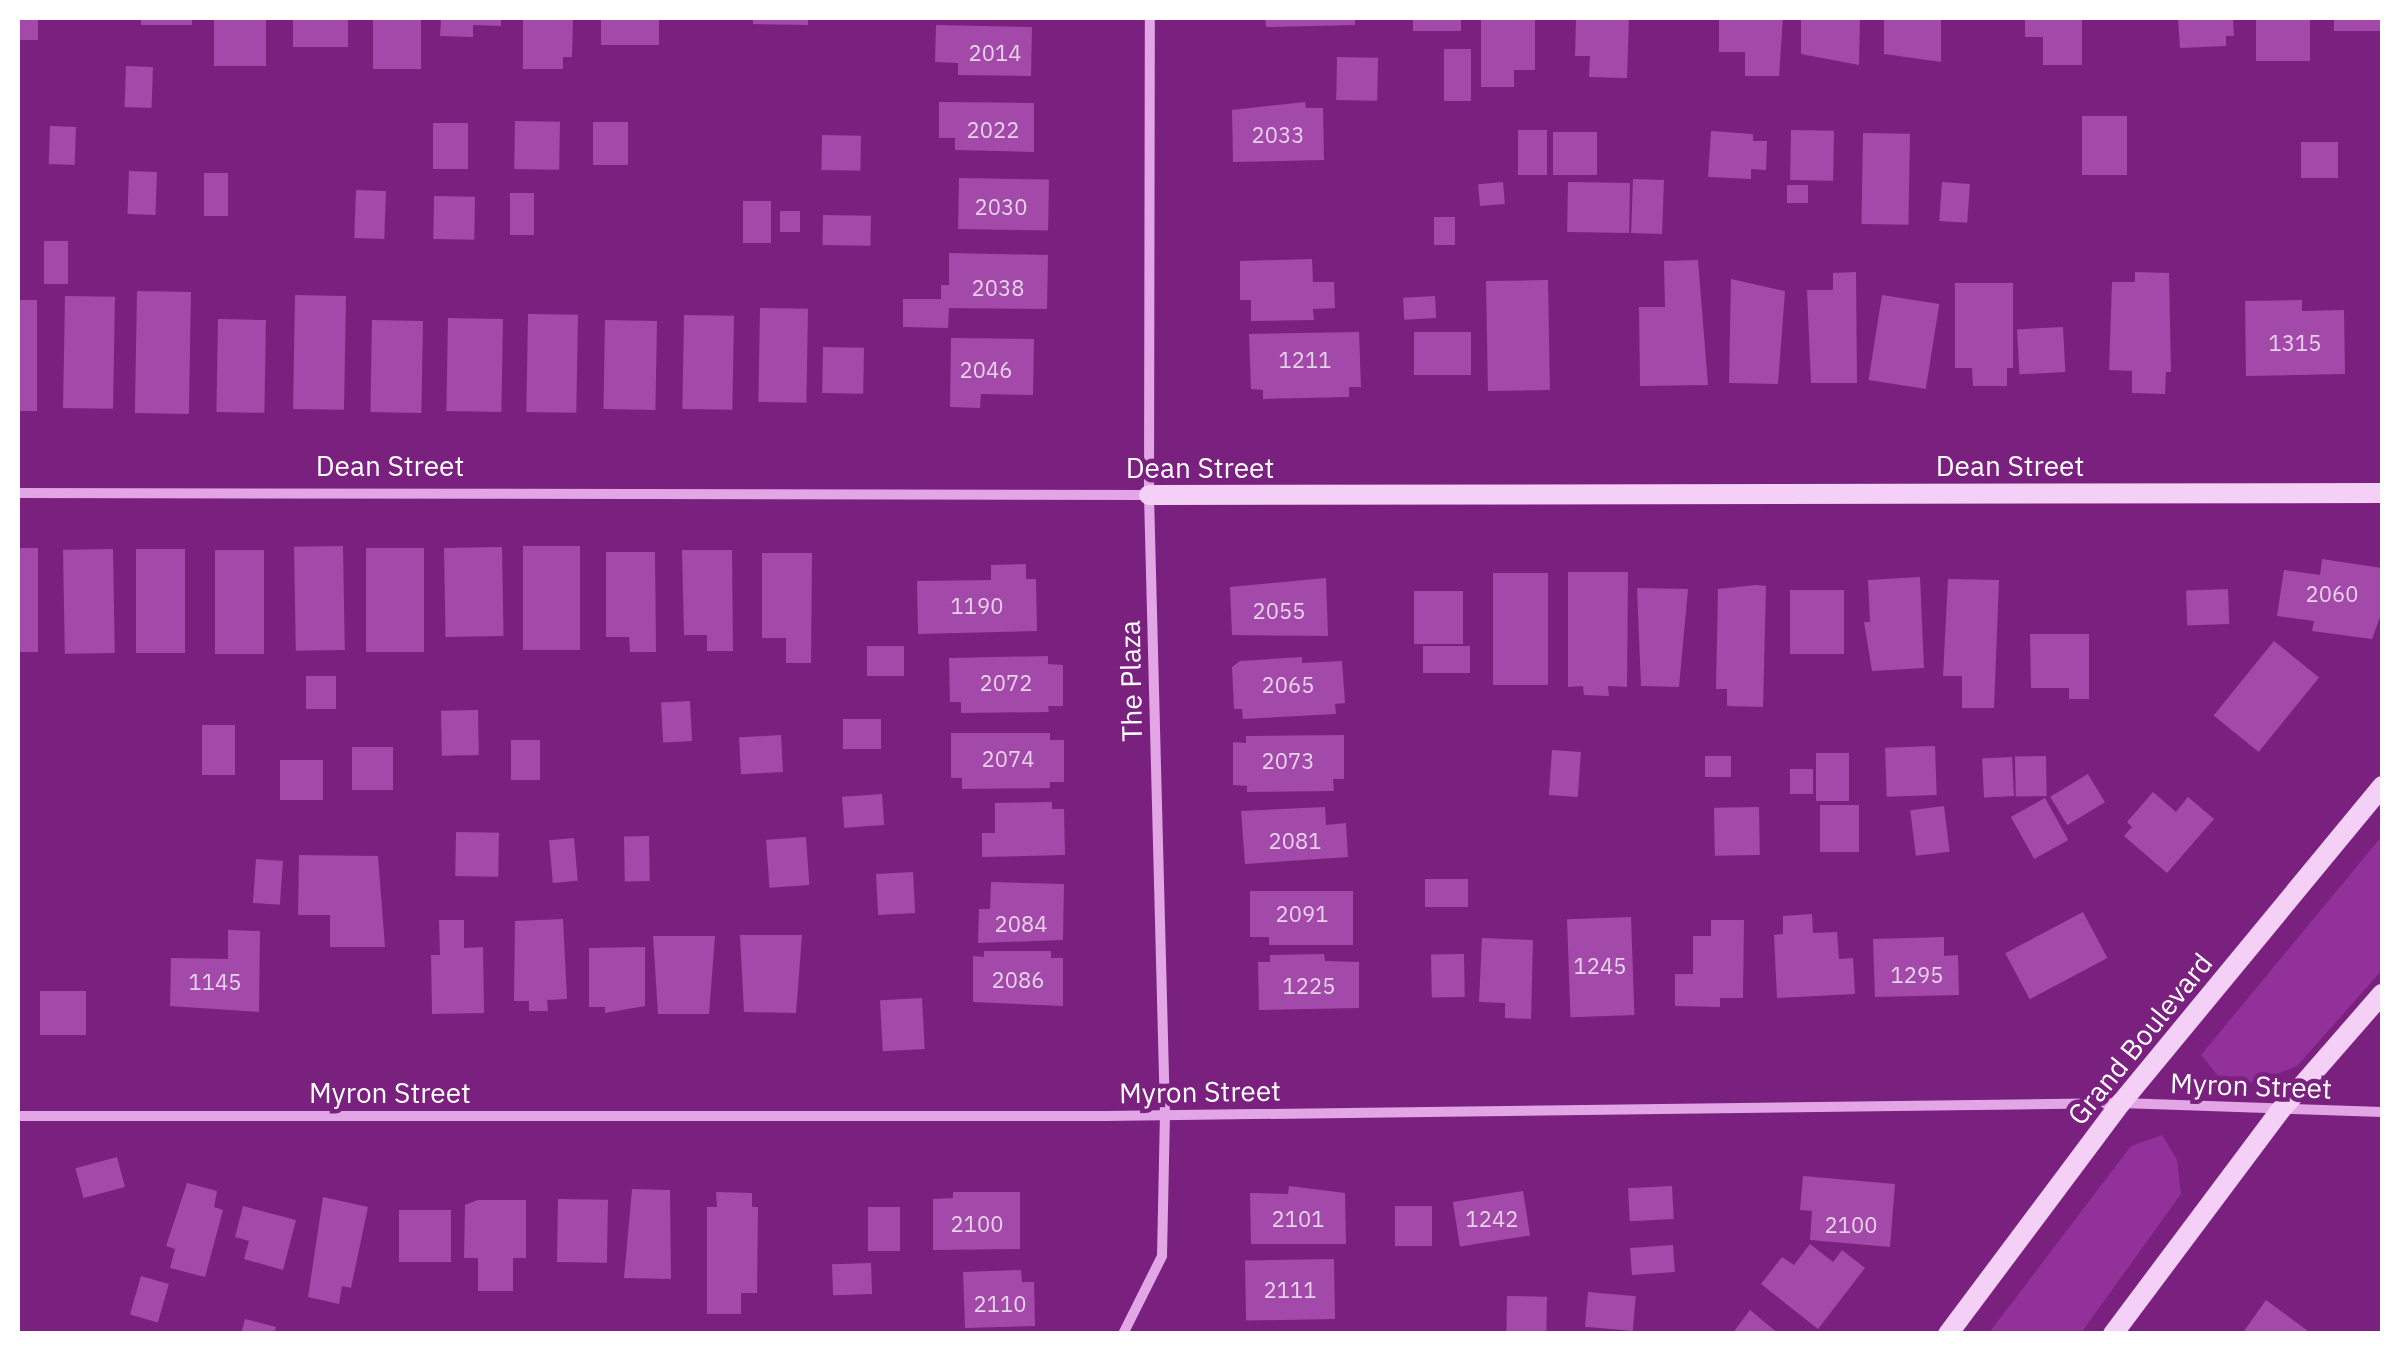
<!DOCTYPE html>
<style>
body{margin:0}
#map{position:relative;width:2400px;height:1351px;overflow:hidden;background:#7a217f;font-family:"IBM Plex Sans",sans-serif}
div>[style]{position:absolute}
.green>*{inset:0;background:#93319b}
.building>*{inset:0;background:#a249a9;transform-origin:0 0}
.street>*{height:10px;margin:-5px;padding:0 5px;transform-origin:5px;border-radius:5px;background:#e2a6e7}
.secondary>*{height:20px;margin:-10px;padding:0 10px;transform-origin:10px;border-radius:10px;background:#f4d0f6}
span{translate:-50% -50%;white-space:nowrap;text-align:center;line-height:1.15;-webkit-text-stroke:9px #7a217f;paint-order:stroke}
.number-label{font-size:22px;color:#e8d2ea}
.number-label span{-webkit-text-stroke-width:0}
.street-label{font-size:28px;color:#fff}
.frame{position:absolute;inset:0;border:20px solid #fff;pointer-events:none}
</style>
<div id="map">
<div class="green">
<i style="clip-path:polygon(2382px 836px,2382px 970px,2297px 1066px,2257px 1082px,2223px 1082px,2201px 1055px)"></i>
<i style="clip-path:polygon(2162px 1135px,2177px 1160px,2181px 1194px,2081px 1333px,1989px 1333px,2131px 1146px)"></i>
</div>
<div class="building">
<i style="left:18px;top:18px;width:20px;height:22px"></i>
<i style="left:141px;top:18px;width:51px;height:7px"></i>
<i style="left:214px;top:18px;width:52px;height:48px"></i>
<i style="left:293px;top:18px;width:55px;height:29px"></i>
<i style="left:373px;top:18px;width:48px;height:51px"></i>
<i style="clip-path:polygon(441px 18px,501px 18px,501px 26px,473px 25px,473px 37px,440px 36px)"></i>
<i style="clip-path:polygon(523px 18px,573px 18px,572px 57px,563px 57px,563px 69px,523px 69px)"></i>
<i style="left:601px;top:18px;width:58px;height:27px"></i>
<i style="clip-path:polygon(753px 18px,808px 18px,808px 25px,753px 24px)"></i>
<i style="clip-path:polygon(1265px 18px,1355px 18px,1355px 25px,1266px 27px)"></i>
<i style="left:1413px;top:18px;width:48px;height:13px"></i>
<i style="clip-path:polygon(1481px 18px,1535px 18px,1535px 70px,1514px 70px,1514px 87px,1481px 87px)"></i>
<i style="clip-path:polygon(1576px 18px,1629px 18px,1627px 78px,1589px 77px,1590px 56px,1575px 56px)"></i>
<i style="clip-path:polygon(1719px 18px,1783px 18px,1779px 76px,1745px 76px,1745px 52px,1719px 52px)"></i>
<i style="clip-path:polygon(1801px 18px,1860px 18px,1859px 65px,1801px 54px)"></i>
<i style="clip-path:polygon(1884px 18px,1941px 18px,1941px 62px,1884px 54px)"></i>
<i style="clip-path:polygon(2025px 18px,2082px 18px,2082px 65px,2043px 65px,2043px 37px,2025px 37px)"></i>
<i style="clip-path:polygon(2178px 18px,2233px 18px,2234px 36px,2226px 36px,2226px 46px,2180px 48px)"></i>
<i style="left:2256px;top:18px;width:54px;height:43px"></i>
<i style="left:2334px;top:18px;width:48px;height:13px"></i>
<i style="clip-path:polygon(936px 25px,1032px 27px,1031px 76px,958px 75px,958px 63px,935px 62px)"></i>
<i style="left:1444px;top:49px;width:27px;height:52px"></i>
<i style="left:1337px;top:57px;width:41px;height:43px;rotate:1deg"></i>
<i style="left:126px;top:66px;width:27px;height:41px;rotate:2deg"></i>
<i style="clip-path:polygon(939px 102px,1034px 103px,1034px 152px,955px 150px,955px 138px,939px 138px)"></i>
<i style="clip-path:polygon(1305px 102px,1306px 108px,1323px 108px,1324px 160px,1233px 162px,1232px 110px)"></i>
<i style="left:2082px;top:116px;width:45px;height:59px"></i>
<i style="left:515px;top:121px;width:45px;height:48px;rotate:1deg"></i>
<i style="left:593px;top:122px;width:35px;height:43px"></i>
<i style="left:433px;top:123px;width:35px;height:46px"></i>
<i style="left:50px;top:126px;width:26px;height:38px;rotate:2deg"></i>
<i style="left:1518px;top:130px;width:29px;height:45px"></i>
<i style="left:1791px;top:130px;width:43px;height:50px;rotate:1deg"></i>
<i style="clip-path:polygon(1711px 131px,1753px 134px,1753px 141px,1767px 141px,1766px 170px,1751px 169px,1751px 179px,1708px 177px)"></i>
<i style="left:1553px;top:132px;width:44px;height:43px"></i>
<i style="left:1863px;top:133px;width:47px;height:91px;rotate:1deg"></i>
<i style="left:822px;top:135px;width:39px;height:35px;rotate:1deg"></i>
<i style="left:2301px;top:142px;width:37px;height:36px"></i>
<i style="left:129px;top:171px;width:28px;height:43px;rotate:2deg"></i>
<i style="left:204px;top:173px;width:24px;height:43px"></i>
<i style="left:959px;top:178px;width:90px;height:51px;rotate:1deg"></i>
<i style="left:1633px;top:179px;width:31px;height:54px;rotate:2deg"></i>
<i style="left:1503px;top:182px;width:22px;height:25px;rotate:85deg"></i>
<i style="left:1568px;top:182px;width:62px;height:50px;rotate:1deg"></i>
<i style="left:1942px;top:182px;width:28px;height:39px;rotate:4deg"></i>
<i style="left:1787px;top:185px;width:21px;height:18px"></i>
<i style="left:356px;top:190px;width:30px;height:48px;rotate:2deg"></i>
<i style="left:510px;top:193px;width:24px;height:42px"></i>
<i style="left:434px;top:196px;width:41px;height:43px;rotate:1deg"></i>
<i style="left:743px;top:201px;width:28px;height:42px"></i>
<i style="left:780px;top:211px;width:20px;height:21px"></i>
<i style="left:823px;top:215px;width:48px;height:30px;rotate:1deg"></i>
<i style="left:1434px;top:217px;width:21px;height:28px"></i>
<i style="left:44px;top:241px;width:24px;height:43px"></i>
<i style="clip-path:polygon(949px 253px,1048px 255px,1047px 309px,949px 308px,948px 328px,903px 327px,903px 299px,941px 299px,941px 285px,949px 285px)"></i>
<i style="clip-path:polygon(1312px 259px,1313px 282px,1334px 282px,1335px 308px,1313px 309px,1314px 320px,1251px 321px,1251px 300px,1240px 300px,1240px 261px)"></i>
<i style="clip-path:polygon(1698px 260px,1708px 385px,1640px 386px,1639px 307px,1665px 307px,1664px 261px)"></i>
<i style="clip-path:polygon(1856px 272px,1857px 383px,1811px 383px,1807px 290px,1833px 290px,1833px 273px)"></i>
<i style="clip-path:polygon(2135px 272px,2169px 273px,2171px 372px,2166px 372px,2165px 394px,2132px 393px,2132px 371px,2109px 370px,2112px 282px,2135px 282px)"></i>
<i style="clip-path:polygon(1731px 279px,1785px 291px,1778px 384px,1729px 383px)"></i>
<i style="left:1548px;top:280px;width:110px;height:62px;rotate:89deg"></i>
<i style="clip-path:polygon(1955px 283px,2013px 283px,2013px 368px,2007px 368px,2007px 386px,1973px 386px,1972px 368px,1955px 368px)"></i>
<i style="left:137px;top:291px;width:54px;height:122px;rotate:1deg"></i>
<i style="left:295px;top:295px;width:51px;height:114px;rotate:1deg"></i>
<i style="left:1882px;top:295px;width:58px;height:86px;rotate:9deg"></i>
<i style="left:65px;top:296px;width:50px;height:112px;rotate:1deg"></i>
<i style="left:1435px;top:296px;width:22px;height:32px;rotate:87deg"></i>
<i style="left:18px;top:300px;width:19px;height:111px"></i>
<i style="clip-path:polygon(2302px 300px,2302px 311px,2344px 310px,2345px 374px,2246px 376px,2245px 301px)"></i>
<i style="left:760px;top:308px;width:48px;height:94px;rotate:1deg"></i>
<i style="left:528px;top:314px;width:50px;height:98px;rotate:1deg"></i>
<i style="left:684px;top:315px;width:50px;height:94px;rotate:1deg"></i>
<i style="left:448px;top:318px;width:55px;height:93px;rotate:1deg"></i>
<i style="left:218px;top:319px;width:48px;height:93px;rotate:1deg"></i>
<i style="left:372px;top:320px;width:51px;height:92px;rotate:1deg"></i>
<i style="left:605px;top:320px;width:52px;height:89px;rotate:1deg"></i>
<i style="left:2063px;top:327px;width:45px;height:46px;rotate:87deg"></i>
<i style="clip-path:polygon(1359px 332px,1361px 387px,1349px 387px,1349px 397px,1263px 399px,1263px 390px,1251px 389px,1249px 334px)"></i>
<i style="left:1414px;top:332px;width:57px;height:43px"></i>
<i style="clip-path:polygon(951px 338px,1034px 339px,1033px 395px,981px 394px,980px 408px,950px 407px)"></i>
<i style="left:823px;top:347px;width:41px;height:46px;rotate:1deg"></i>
<i style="left:343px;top:546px;width:104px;height:49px;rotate:89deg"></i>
<i style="left:523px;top:546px;width:57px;height:104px"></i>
<i style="left:502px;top:547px;width:89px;height:58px;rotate:89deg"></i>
<i style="left:18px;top:548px;width:20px;height:104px"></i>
<i style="left:366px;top:548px;width:58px;height:104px"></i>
<i style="left:113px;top:549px;width:104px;height:50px;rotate:89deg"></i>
<i style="left:136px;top:549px;width:49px;height:104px"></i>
<i style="left:215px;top:550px;width:49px;height:104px"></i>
<i style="clip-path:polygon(682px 550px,732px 550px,733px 651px,707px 651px,707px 635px,684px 635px)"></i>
<i style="clip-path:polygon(606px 552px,655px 552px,656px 652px,630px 652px,629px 637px,606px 637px)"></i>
<i style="clip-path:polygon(762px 553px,812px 553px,811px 663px,786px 663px,786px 638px,762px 638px)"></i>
<i style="clip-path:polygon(2322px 559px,2382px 568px,2382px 612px,2372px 639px,2312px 631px,2314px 621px,2277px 616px,2284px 570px,2320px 575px)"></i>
<i style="clip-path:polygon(1026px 564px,1026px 579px,1036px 579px,1037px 631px,918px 634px,917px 581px,991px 580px,991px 565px)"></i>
<i style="clip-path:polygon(1568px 572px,1628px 572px,1627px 687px,1608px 686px,1609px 696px,1584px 695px,1583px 686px,1568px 687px)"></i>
<i style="left:1493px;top:573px;width:55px;height:112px"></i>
<i style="clip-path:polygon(1920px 577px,1924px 668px,1872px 671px,1864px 622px,1870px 622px,1868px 580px)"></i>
<i style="clip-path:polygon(1326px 578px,1328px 636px,1232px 635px,1230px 587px)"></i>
<i style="clip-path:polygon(1948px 579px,1999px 580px,1994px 708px,1962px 708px,1962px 676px,1943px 676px)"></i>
<i style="clip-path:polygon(1756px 585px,1766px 586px,1763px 707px,1727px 706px,1727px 689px,1716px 689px,1718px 589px)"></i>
<i style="clip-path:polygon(1637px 588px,1688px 589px,1679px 687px,1641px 686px)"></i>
<i style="left:2228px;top:589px;width:35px;height:42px;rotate:88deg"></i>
<i style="left:1790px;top:590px;width:54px;height:64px"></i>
<i style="left:1414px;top:591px;width:49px;height:53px"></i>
<i style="clip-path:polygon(2030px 634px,2089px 634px,2089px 699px,2069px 699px,2069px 688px,2031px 688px)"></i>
<i style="left:2274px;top:641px;width:58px;height:96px;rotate:39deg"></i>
<i style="left:867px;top:646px;width:37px;height:30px"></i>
<i style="left:1423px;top:646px;width:47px;height:27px"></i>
<i style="clip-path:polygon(1048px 656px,1048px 664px,1063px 665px,1063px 706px,1048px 706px,1049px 712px,961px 713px,961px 702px,950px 702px,949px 658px)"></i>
<i style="clip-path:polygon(1302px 657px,1302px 663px,1342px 661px,1345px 703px,1335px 704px,1336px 714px,1243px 719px,1242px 709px,1234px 709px,1232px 667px,1240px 661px)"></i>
<i style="left:336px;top:676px;width:33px;height:30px;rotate:90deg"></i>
<i style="left:690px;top:701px;width:40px;height:29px;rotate:87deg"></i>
<i style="left:478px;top:710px;width:45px;height:37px;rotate:89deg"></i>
<i style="left:843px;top:719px;width:38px;height:30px"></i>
<i style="left:202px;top:725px;width:33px;height:50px"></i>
<i style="clip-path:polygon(951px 733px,1050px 733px,1050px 740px,1064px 740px,1064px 782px,1050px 782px,1050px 788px,962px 789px,962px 778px,951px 778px)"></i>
<i style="left:781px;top:735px;width:37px;height:42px;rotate:87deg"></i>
<i style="clip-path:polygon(1344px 735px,1344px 779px,1333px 779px,1334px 791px,1247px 792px,1247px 786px,1233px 785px,1233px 742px,1246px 743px,1246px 736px)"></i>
<i style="left:511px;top:740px;width:29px;height:40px"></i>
<i style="left:1935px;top:746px;width:49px;height:50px;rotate:88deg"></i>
<i style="left:352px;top:747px;width:41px;height:43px"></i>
<i style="left:1552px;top:750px;width:29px;height:45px;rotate:4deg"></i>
<i style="left:1816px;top:753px;width:33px;height:48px"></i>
<i style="left:1705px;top:756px;width:26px;height:21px"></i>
<i style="left:2046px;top:756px;width:40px;height:31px;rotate:89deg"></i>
<i style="left:2012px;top:757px;width:39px;height:30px;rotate:87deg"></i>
<i style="left:323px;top:760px;width:40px;height:43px;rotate:90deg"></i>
<i style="left:1790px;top:769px;width:23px;height:25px"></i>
<i style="left:2088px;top:774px;width:33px;height:44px;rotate:59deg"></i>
<i style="clip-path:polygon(2153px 792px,2176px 812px,2188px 797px,2214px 819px,2167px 873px,2124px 836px,2132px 827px,2127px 822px)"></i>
<i style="left:882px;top:794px;width:31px;height:40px;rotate:86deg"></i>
<i style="left:2045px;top:798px;width:48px;height:39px;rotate:61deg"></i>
<i style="clip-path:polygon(1052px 802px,1052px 809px,1064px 809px,1065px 855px,982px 857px,982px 833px,995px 833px,995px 803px)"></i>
<i style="left:1820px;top:805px;width:39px;height:47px"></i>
<i style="left:1944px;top:806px;width:46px;height:34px;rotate:83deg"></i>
<i style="clip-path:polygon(1325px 807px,1326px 825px,1346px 823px,1348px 857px,1245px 864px,1241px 811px)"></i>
<i style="left:1759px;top:807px;width:48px;height:45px;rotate:89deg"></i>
<i style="left:456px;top:832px;width:43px;height:44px;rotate:1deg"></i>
<i style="left:649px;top:836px;width:45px;height:25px;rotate:89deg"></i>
<i style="left:806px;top:837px;width:48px;height:40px;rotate:86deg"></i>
<i style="left:574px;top:838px;width:43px;height:25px;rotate:85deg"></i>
<i style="clip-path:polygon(299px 855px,378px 856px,385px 947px,330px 947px,330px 915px,298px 915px)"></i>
<i style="left:256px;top:859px;width:27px;height:44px;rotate:4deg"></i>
<i style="left:913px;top:872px;width:41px;height:37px;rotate:87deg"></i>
<i style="left:1425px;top:879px;width:43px;height:28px"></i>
<i style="clip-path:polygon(991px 882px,1064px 884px,1063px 940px,978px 943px,979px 909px,990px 909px)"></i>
<i style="clip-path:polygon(1250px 891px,1353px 891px,1353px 945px,1269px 945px,1269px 937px,1250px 937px)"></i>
<i style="left:2083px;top:912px;width:52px;height:88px;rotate:62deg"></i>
<i style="clip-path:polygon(1812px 914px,1813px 933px,1837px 932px,1839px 959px,1853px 958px,1855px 994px,1777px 998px,1774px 935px,1783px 934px,1783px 916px)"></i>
<i style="left:1631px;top:917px;width:98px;height:64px;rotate:88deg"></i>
<i style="clip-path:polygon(563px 919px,567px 999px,547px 1000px,548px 1011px,529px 1011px,529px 1001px,514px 1001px,515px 921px)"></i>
<i style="clip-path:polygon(439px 920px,464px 920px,464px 948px,483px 947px,484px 1013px,432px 1014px,431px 955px,440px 955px)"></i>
<i style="clip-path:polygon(1711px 920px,1744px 920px,1743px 998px,1720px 998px,1720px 1007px,1675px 1006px,1675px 974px,1693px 974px,1693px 936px,1711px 936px)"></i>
<i style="clip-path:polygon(228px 930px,260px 931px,259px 1012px,170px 1006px,171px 958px,228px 959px)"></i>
<i style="clip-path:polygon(740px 935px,802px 935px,796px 1013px,744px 1012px)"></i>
<i style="clip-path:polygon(653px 936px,715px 936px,709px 1014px,658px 1014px)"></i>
<i style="clip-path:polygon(1944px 937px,1944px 956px,1958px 955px,1959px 995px,1875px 997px,1873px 939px)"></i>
<i style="clip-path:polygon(1482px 938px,1533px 940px,1531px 1019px,1505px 1018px,1505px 1003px,1479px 1002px)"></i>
<i style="clip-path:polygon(645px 947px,645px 1006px,605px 1013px,605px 1007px,589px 1007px,589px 948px)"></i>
<i style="clip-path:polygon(984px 951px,1051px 951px,1051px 958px,1063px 958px,1063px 1006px,973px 1002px,973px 956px,984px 957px)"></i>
<i style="clip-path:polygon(1324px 954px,1325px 961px,1359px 962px,1359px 1008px,1259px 1010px,1258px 962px,1270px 962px,1270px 955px)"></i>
<i style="left:1464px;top:954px;width:43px;height:33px;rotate:89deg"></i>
<i style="left:86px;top:991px;width:44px;height:46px;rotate:90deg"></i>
<i style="left:922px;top:998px;width:51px;height:42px;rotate:87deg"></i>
<i style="left:117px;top:1157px;width:31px;height:43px;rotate:75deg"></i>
<i style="clip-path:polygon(1803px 1176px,1895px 1184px,1890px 1247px,1810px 1240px,1812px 1211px,1800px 1210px)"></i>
<i style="clip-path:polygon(187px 1183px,217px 1191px,214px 1207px,223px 1210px,205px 1277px,170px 1268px,175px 1249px,166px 1246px)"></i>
<i style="clip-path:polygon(1289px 1186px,1345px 1193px,1346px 1244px,1251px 1244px,1250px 1193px,1288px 1194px)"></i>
<i style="left:1672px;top:1186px;width:33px;height:44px;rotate:87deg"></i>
<i style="clip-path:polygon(632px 1189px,670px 1190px,671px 1279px,624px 1278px)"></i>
<i style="left:1523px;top:1191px;width:45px;height:71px;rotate:81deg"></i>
<i style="clip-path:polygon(716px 1192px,752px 1193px,752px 1207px,758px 1207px,757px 1293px,741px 1293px,741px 1314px,707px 1314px,707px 1207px,717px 1207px)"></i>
<i style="clip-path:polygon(953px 1192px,1020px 1192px,1020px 1249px,933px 1250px,933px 1199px,953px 1198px)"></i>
<i style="clip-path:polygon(323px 1197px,368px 1207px,351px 1288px,342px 1286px,339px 1304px,308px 1297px)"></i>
<i style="left:558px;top:1199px;width:50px;height:63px;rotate:1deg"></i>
<i style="clip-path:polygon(478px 1200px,526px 1200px,526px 1258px,513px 1258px,513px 1291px,478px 1291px,478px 1258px,464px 1258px,465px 1205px)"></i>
<i style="clip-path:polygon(243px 1206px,296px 1220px,283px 1270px,244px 1259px,249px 1241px,235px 1237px)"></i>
<i style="left:1395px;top:1206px;width:37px;height:40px"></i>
<i style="left:900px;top:1207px;width:44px;height:32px;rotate:90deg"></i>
<i style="left:399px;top:1210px;width:52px;height:52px"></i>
<i style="clip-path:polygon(1810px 1244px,1833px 1262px,1842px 1250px,1865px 1268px,1818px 1329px,1761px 1284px,1782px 1257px,1794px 1265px)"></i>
<i style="left:1673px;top:1245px;width:27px;height:43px;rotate:86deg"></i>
<i style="left:1334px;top:1259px;width:60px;height:89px;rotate:89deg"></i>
<i style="left:871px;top:1263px;width:31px;height:39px;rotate:88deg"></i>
<i style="clip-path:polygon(1021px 1270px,1022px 1282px,1034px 1282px,1035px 1326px,965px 1328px,963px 1272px)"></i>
<i style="left:141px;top:1276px;width:29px;height:40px;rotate:16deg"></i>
<i style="left:1588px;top:1292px;width:48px;height:35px;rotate:5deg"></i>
<i style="left:1507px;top:1296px;width:40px;height:38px;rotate:1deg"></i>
<i style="clip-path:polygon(2266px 1300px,2312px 1334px,2242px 1334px)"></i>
<i style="clip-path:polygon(1750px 1310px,1779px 1334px,1732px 1334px)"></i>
<i style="clip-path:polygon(245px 1319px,276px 1327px,274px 1334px,241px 1334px)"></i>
</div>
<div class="street">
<i style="left:18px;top:493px;width:1131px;rotate:0.1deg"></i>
<i style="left:18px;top:1116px;width:1087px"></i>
<i style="left:1105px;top:1116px;width:1016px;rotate:-0.73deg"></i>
<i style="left:2121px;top:1103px;width:261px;rotate:2deg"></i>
<i style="left:1123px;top:1334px;width:87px;rotate:-63.4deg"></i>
<i style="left:1162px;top:1256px;width:141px;rotate:-88.8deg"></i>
<i style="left:1165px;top:1115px;width:620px;rotate:-91.48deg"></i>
<i style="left:1149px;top:495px;width:477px;rotate:-89.9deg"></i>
</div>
<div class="secondary">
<i style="left:1149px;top:495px;width:1233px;rotate:-0.09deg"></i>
<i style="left:1948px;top:1334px;width:289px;rotate:-53.2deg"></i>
<i style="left:2121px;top:1103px;width:411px;rotate:-50.5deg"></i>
<i style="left:2113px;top:1334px;width:277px;rotate:-53.2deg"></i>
<i style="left:2279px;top:1112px;width:157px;rotate:-48.9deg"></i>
</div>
<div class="number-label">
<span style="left:995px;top:53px">2014</span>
<span style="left:993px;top:130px">2022</span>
<span style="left:1278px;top:135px">2033</span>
<span style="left:1001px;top:207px">2030</span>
<span style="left:998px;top:288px">2038</span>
<span style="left:2295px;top:343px">1315</span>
<span style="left:1305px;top:360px">1211</span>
<span style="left:986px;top:370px">2046</span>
<span style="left:2332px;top:594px">2060</span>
<span style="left:977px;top:606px">1190</span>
<span style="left:1279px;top:611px">2055</span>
<span style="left:1006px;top:683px">2072</span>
<span style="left:1288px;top:685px">2065</span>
<span style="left:1008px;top:759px">2074</span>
<span style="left:1288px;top:761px">2073</span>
<span style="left:1295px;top:841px">2081</span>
<span style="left:1302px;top:914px">2091</span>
<span style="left:1021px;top:924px">2084</span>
<span style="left:1600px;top:966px">1245</span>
<span style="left:1917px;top:975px">1295</span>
<span style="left:1018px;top:980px">2086</span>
<span style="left:215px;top:982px">1145</span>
<span style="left:1309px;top:986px">1225</span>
<span style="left:1298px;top:1219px">2101</span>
<span style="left:1492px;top:1219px">1242</span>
<span style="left:977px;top:1224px">2100</span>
<span style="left:1851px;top:1225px">2100</span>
<span style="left:1290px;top:1290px">2111</span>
<span style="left:1000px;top:1304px">2110</span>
</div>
<div class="street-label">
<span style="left:390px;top:466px">Dean Street</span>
<span style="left:2010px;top:466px">Dean Street</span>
<span style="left:1200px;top:468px">Dean Street</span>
<span style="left:1131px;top:681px;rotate:-91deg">The Plaza</span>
<span style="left:2140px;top:1039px;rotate:-51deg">Grand Boulevard</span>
<span style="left:2251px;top:1086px;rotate:2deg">Myron Street</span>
<span style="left:1200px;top:1092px;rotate:-1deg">Myron Street</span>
<span style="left:390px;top:1093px">Myron Street</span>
</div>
<div class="frame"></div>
</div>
